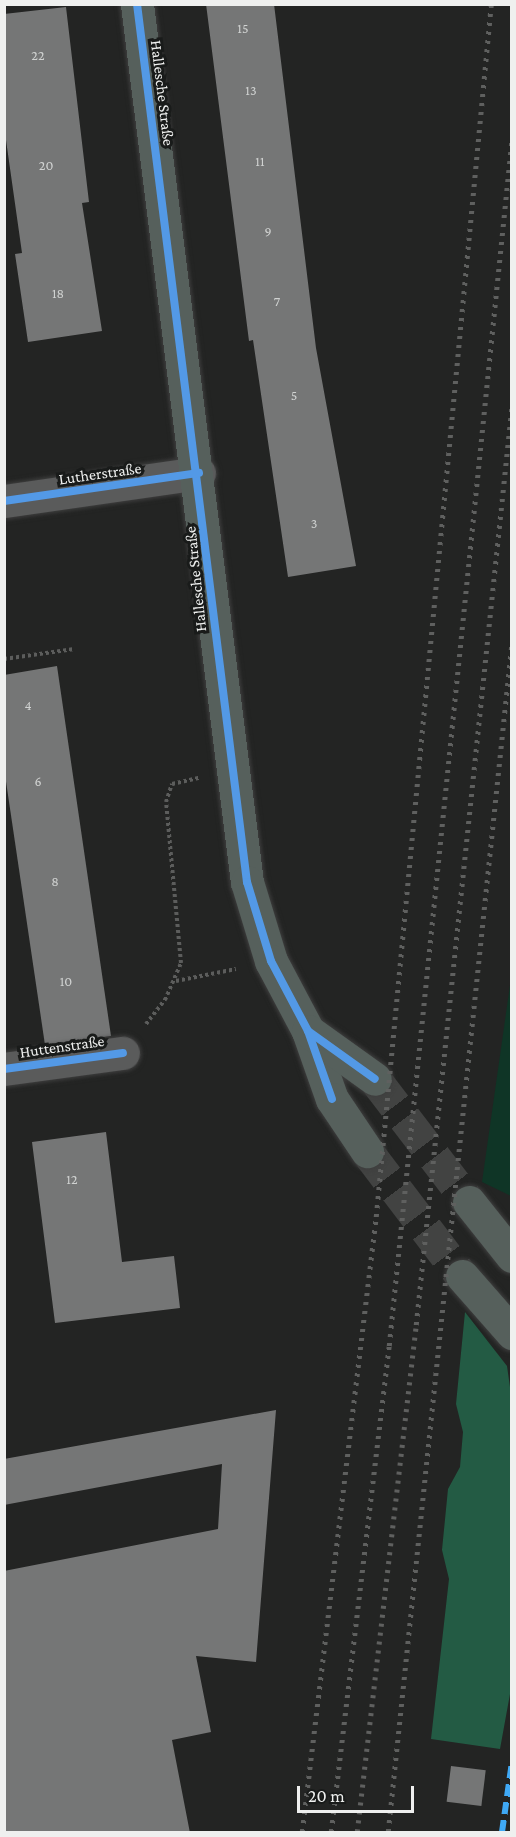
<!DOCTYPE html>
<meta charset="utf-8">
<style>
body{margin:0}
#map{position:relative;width:516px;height:1837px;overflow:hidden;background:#232423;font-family:"Crimson Pro",serif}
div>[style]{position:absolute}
.green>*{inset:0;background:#0f3526}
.forest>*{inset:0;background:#235b44}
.building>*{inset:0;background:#757676;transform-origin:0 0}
.major-tunnel>*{height:33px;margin-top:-16.5px;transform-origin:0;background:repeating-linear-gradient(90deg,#424342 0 33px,transparent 0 49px)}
.path>*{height:4px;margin-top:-2px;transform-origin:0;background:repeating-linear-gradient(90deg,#5c5d5c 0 3px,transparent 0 6px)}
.roads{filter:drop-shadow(0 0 2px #3e3e3e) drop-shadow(0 0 2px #3e3e3e)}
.minor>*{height:33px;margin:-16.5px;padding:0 16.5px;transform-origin:16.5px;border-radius:16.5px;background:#5a5b5b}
.major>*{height:33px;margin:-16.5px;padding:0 16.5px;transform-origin:16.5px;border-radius:16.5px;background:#56605c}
.rail>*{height:4.5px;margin-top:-2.25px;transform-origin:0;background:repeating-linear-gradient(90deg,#5f605f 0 3px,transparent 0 9px)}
.quiet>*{height:6px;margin-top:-3px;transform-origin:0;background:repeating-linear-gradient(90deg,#3fa9f5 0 12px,transparent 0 18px)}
.cycleway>*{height:8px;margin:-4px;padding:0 4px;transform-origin:4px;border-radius:4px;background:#5399e6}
span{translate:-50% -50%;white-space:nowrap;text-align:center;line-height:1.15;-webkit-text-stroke:6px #191b1a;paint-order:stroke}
.number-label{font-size:14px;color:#d0d2d1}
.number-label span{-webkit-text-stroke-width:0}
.street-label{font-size:16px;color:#eff0ef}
.frame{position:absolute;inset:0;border:6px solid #eff0ef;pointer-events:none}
.scale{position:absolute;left:297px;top:1786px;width:117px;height:27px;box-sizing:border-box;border:3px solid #eff0ef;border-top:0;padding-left:8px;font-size:18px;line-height:21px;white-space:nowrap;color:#eff0ef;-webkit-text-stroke:4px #191b1a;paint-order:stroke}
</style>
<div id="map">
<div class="green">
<i style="clip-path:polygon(511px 978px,512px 1196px,511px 1196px,482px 1182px)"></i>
</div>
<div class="forest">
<i style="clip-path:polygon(465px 1312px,507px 1366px,511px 1394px,512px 1683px,500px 1749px,431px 1739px,449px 1579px,442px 1550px,448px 1489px,460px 1467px,463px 1432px,456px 1404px)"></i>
</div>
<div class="building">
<i style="clip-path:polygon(206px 4px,274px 4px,316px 348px,356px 566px,288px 577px,253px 340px,249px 341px)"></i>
<i style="clip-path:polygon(66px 7px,89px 202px,82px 203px,102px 331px,28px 342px,15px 254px,22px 253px,4px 126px,4px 14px)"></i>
<i style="clip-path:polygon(57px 666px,111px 1036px,45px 1045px,4px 768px,4px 675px)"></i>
<i style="clip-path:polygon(106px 1132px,122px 1262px,174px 1256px,180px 1308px,55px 1323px,32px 1142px)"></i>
<i style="clip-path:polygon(276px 1410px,256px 1662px,196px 1656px,211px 1732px,172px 1740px,190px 1833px,4px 1833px,4px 1571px,218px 1529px,222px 1464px,4px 1505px,4px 1459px)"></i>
<i style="left:451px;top:1766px;width:35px;height:36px;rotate:7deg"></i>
</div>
<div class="major-tunnel">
<i style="left:375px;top:1079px;width:155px;rotate:52.6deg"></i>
<i style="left:367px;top:1151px;width:157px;rotate:52.8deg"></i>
</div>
<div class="path">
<i style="left:4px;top:659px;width:71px;rotate:-8.1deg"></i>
<i style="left:176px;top:981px;width:61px;rotate:-11.3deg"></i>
<i style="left:146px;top:1024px;width:31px;rotate:-52deg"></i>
<i style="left:165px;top:1000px;width:40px;rotate:-66.6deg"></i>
<i style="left:181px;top:963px;width:162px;rotate:-95.3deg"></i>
<i style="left:166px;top:802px;width:19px;rotate:-72deg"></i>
<i style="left:172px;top:784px;width:28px;rotate:-13deg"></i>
</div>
<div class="roads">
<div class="minor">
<i style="left:4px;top:501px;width:197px;rotate:-8.2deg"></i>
<i style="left:4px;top:1069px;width:120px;rotate:-7.7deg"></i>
</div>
<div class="major">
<i style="left:137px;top:4px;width:885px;rotate:82.86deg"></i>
<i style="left:247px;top:882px;width:83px;rotate:73.1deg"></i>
<i style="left:271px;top:961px;width:79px;rotate:62.1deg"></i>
<i style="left:308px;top:1031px;width:72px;rotate:70.6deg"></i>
<i style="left:332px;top:1099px;width:63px;rotate:56.1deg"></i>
<i style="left:308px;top:1031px;width:82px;rotate:35.6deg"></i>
<i style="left:469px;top:1202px;width:69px;rotate:51.5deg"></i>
<i style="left:462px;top:1276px;width:76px;rotate:48.7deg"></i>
</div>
</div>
<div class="rail">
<i style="left:302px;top:1832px;width:619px;rotate:-83.14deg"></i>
<i style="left:376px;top:1217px;width:1218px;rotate:-84.58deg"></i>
<i style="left:331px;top:1832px;width:489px;rotate:-83.2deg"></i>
<i style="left:389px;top:1346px;width:1214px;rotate:-84.19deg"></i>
<i style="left:357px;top:1832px;width:510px;rotate:-83.36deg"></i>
<i style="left:416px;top:1325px;width:926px;rotate:-84.05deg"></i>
<i style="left:388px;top:1832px;width:1197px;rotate:-84.06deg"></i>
</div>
<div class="quiet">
<i style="left:502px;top:1832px;width:71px;rotate:-81.9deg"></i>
</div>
<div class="cycleway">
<i style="left:137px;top:4px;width:885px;rotate:82.86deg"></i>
<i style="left:247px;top:882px;width:83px;rotate:73.1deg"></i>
<i style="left:271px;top:961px;width:79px;rotate:62.1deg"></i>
<i style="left:308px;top:1031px;width:72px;rotate:70.6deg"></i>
<i style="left:4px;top:501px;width:197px;rotate:-8.2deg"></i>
<i style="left:308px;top:1031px;width:82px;rotate:35.6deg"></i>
<i style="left:4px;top:1069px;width:120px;rotate:-7.7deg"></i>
</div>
<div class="number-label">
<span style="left:243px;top:28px">15</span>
<span style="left:38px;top:55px">22</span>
<span style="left:251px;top:90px">13</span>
<span style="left:260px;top:161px">11</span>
<span style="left:46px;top:165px">20</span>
<span style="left:268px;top:231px">9</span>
<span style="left:58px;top:293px">18</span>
<span style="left:277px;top:301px">7</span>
<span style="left:294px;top:395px">5</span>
<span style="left:314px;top:523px">3</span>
<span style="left:28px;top:705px">4</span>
<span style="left:38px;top:781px">6</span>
<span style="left:55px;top:881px">8</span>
<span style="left:66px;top:981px">10</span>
<span style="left:72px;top:1179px">12</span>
</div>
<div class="street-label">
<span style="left:162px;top:93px;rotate:83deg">Hallesche Straße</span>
<span style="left:100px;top:474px;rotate:-8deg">Lutherstraße</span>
<span style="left:196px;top:579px;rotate:-96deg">Hallesche Straße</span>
<span style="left:62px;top:1047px;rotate:-8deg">Huttenstraße</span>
</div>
<div class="frame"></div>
<div class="scale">20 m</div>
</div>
